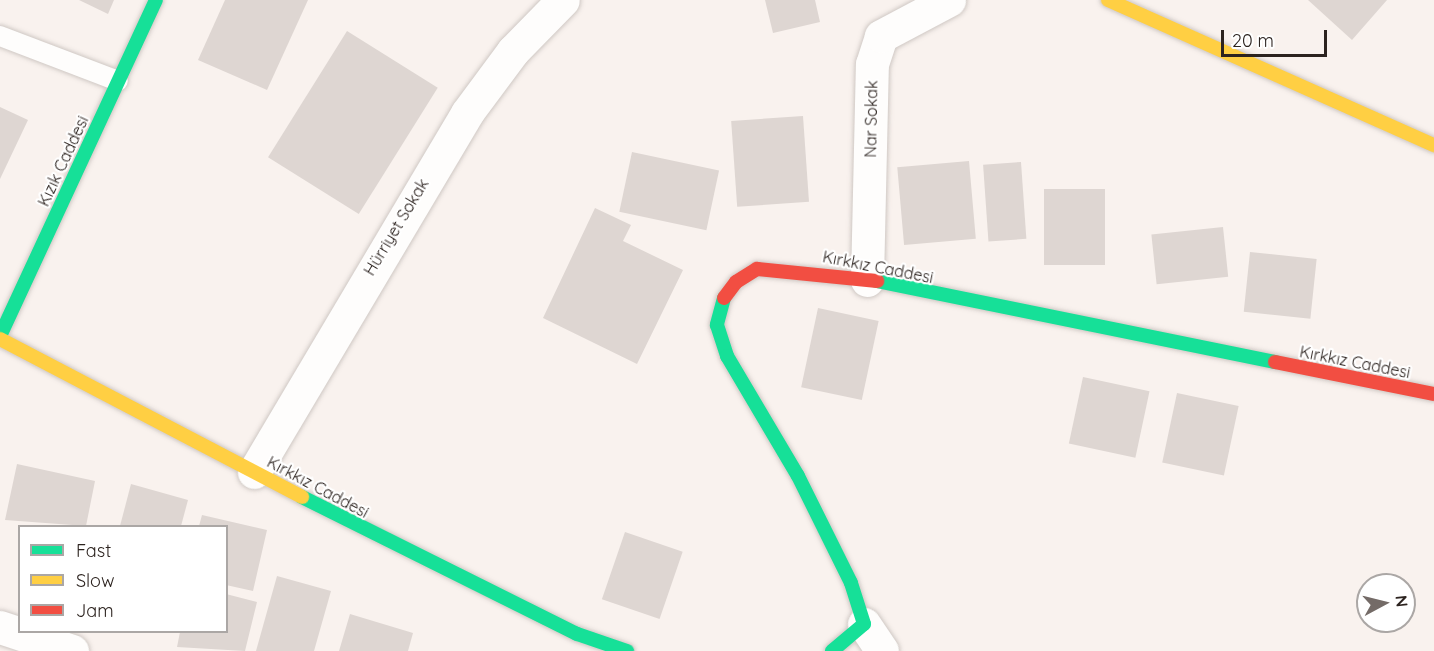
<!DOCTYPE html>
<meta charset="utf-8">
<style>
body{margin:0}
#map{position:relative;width:1434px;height:651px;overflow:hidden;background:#f9f2ee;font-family:Quicksand,sans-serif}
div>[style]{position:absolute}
.building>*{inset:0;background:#ded6d2;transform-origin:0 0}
.roads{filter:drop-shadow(0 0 2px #cfc8c4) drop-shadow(0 0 2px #cfc8c4)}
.lane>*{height:20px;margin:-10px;padding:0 10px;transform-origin:10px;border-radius:10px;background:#fefdfc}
.street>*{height:33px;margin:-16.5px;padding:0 16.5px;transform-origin:16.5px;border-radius:16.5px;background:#fefdfc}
.fast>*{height:14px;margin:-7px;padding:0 7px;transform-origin:7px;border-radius:7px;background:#16e098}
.slow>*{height:14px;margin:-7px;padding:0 7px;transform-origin:7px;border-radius:7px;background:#ffcf43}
.jam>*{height:14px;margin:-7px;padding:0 7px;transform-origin:7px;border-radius:7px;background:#f24e42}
span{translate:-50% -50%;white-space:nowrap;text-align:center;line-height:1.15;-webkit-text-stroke:4.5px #fff;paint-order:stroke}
.street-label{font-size:16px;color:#2c231f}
.legend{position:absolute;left:18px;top:525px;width:210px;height:108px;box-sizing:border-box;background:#fff;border:2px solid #aba7a5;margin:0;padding:8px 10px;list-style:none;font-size:18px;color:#2c231f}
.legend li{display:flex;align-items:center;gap:12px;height:30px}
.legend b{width:30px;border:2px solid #aba7a5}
.north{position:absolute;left:1356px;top:573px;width:60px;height:60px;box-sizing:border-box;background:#fff;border:2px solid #aba7a5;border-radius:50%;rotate:83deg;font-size:16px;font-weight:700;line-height:24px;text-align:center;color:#2c231f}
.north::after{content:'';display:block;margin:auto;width:21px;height:27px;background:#746b67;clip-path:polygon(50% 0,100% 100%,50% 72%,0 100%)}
.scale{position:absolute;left:1221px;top:30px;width:106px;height:27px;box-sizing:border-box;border:3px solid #2c231f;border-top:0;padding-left:8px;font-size:18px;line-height:21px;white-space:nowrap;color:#2c231f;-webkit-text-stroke:4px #fff;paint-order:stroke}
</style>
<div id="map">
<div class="building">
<i style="clip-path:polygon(79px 0,114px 0,108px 14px)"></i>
<i style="clip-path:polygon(225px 0,308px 0,267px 90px,198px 60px)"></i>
<i style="clip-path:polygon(765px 0,815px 0,820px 22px,773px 33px)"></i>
<i style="clip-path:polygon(1308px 0,1387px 0,1352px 40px)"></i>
<i style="left:347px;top:31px;width:107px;height:149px;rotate:32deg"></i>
<i style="clip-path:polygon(0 107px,28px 120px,0 179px)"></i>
<i style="left:803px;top:116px;width:86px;height:72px;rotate:86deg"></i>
<i style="left:632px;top:152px;width:89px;height:61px;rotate:12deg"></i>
<i style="left:969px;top:161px;width:78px;height:72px;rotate:85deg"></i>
<i style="left:1021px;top:162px;width:77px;height:38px;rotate:86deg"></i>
<i style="left:1044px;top:189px;width:61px;height:76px"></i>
<i style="clip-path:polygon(595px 208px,631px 225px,623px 241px,683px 270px,637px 364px,543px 318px)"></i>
<i style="left:1223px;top:227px;width:50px;height:72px;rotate:84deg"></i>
<i style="left:1250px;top:252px;width:67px;height:60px;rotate:6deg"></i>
<i style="left:818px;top:308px;width:62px;height:81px;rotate:12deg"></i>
<i style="left:1083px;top:377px;width:68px;height:68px;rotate:12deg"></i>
<i style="left:1177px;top:393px;width:63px;height:71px;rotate:12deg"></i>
<i style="clip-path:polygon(17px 464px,95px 481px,86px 526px,5px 520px)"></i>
<i style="clip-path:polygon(131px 484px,188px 500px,181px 526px,120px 526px)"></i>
<i style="clip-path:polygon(202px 515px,267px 530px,253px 591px,226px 585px,226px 526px,199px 526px)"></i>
<i style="left:625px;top:532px;width:61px;height:71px;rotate:19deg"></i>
<i style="clip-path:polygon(277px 576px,331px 591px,314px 651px,256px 651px)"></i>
<i style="clip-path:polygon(226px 594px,257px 602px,245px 651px,177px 647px,180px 632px,226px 632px)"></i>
<i style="clip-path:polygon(350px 614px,413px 633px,408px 651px,339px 651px)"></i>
</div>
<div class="roads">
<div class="lane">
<i style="left:0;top:36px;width:126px;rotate:20.9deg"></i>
</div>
<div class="street">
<i style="left:867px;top:280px;width:216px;rotate:-88.7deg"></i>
<i style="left:872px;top:64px;width:29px;rotate:-72deg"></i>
<i style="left:881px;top:36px;width:77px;rotate:-27.9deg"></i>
<i style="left:254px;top:472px;width:417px;rotate:-59.3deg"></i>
<i style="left:467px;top:113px;width:77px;rotate:-53.4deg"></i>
<i style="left:513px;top:51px;width:71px;rotate:-45.6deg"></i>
<i style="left:864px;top:624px;width:32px;rotate:56deg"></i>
<i style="left:0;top:627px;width:76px;rotate:18.4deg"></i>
</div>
<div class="fast">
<i style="left:877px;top:281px;width:406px;rotate:11.5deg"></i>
<i style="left:724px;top:298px;width:28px;rotate:105deg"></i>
<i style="left:717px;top:325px;width:33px;rotate:72deg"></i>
<i style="left:727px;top:356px;width:139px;rotate:59.4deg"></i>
<i style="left:798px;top:476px;width:119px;rotate:63.6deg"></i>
<i style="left:851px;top:583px;width:43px;rotate:72.4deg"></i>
<i style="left:864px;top:624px;width:42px;rotate:139.8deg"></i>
<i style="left:0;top:336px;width:370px;rotate:-65.1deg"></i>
<i style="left:302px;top:497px;width:307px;rotate:26.5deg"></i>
<i style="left:577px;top:634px;width:53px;rotate:18.8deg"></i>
</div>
<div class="slow">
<i style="left:1108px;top:0;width:357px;rotate:24deg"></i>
<i style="left:0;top:339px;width:341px;rotate:27.6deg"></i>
</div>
<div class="jam">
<i style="left:724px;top:298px;width:20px;rotate:-53deg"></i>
<i style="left:736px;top:282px;width:25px;rotate:-32deg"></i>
<i style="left:757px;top:269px;width:121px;rotate:5.7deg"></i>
<i style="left:1275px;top:362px;width:162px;rotate:11.4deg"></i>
</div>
</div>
<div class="street-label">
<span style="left:871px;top:119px;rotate:-89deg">Nar Sokak</span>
<span style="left:63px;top:161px;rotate:-65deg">Kızık Caddesi</span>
<span style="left:396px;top:227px;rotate:-59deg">Hürriyet Sokak</span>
<span style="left:878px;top:267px;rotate:11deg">Kırkkız Caddesi</span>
<span style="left:1355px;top:362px;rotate:11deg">Kırkkız Caddesi</span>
<span style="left:318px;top:487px;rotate:28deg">Kırkkız Caddesi</span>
</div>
<ul class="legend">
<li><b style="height:8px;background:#16e098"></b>Fast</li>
<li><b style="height:8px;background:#ffcf43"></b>Slow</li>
<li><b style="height:8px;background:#f24e42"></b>Jam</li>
</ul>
<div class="north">N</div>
<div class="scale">20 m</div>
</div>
